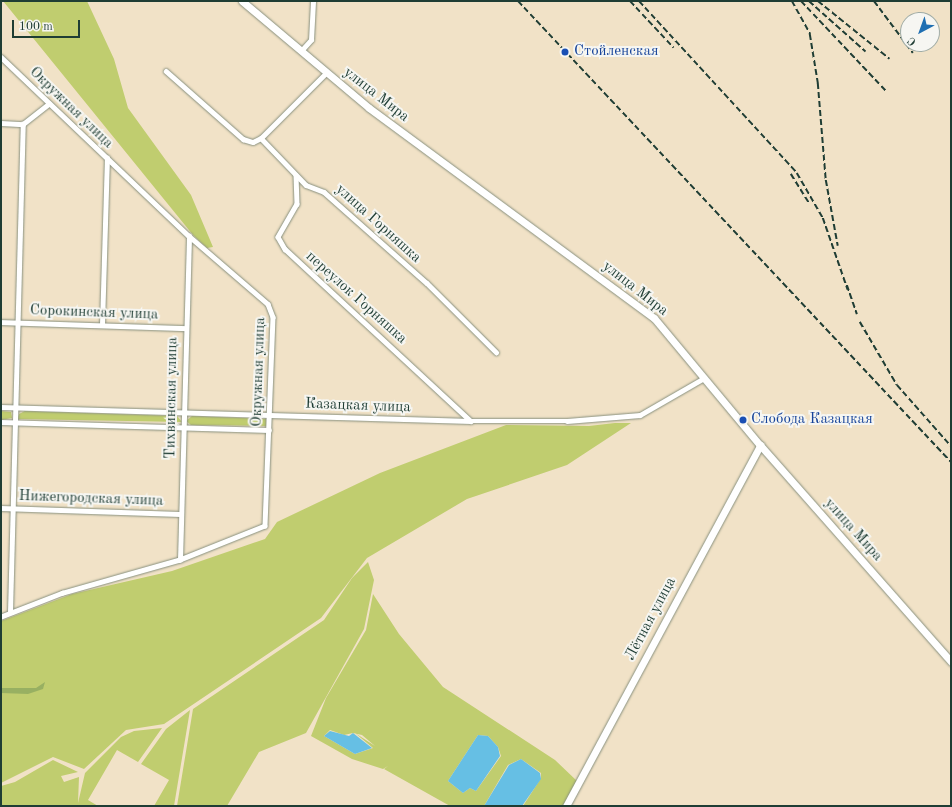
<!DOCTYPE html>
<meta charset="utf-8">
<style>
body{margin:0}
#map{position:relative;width:952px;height:807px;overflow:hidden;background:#f1e2c7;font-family:"Old Standard TT",serif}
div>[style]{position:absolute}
.green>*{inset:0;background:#c0cd6f}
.forest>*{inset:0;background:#98b062}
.water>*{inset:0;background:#66bfe4}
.roads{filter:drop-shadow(0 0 1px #88907e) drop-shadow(0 0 1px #88907e)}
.street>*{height:4.5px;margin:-2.25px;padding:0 2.25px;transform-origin:2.25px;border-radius:2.25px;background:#fff}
.secondary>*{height:7px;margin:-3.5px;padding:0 3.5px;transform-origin:3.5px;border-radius:3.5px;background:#fff}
.rail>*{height:1.5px;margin-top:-0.75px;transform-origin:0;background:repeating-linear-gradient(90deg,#1f3d34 0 6px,transparent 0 9px)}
.dots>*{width:11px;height:11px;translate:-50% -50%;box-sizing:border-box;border:2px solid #f6f6f2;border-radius:50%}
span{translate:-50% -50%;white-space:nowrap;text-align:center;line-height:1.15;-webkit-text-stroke:4px #f6f6f2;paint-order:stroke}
.transit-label{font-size:15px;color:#164399}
.left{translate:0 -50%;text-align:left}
.street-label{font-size:15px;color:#1f3d34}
.frame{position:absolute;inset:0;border:2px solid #1f3d34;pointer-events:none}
.north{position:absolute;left:900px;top:12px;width:40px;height:40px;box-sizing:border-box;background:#f6f6f2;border:1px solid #a0aca6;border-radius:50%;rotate:221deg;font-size:11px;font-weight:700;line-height:16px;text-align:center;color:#1f3d34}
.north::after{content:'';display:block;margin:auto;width:14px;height:18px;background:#1f6fb2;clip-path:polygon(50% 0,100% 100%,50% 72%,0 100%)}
.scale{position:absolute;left:12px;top:20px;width:68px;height:18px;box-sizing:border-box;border:2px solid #1f3d34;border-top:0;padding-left:5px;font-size:12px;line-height:14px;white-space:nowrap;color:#1f3d34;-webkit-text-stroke:3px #f6f6f2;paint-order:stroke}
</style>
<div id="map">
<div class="green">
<i style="clip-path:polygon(3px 1px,87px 1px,114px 59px,128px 108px,191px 195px,213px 247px,207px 248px,193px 235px)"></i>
<i style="clip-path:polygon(1px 411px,11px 412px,12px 418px,1px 420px)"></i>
<i style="clip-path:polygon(25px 411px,177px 416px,182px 422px,17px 419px,19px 414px)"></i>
<i style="clip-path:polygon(192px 416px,266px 419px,267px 426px,191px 425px,186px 421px)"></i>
<i style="clip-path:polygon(615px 423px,631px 423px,567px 465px,467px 499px,367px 558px,321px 618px,164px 724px,126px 730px,84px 769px,53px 757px,1px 783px,1px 621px,72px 594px,172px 571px,265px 539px,277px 522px,380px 473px,506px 425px,589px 426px)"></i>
<i style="clip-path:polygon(368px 562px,374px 580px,364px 629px,306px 733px,259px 752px,227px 806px,177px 806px,193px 709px,324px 620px,352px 578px)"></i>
<i style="clip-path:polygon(evenodd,373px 594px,399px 634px,443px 687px,555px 760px,577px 781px,563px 806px,523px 806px,541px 778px,541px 773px,521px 759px,508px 765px,484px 806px,450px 806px,384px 769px,388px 766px,383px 769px,352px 759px,311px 736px,326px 698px,366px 630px,373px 594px,330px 730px,344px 735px,353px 733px,362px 735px,375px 746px,355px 733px,373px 748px,355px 754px,324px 736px,330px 730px,373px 594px,478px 735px,488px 736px,498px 747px,501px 756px,476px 791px,470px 788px,463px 793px,448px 781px,478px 735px)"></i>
<i style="clip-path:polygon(190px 710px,174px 806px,154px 806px,169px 780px,141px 764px,166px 729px)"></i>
<i style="clip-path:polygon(162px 728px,138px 762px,117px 750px,88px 800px,98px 806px,1px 806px,1px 786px,15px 782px,53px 760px,78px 772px,61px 776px,64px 782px,79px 777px,78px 803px,85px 773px,121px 737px,134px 731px)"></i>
</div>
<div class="forest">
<i style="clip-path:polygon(45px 682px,43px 689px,28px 694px,1px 693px,1px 688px,36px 688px)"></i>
</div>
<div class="water">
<i style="clip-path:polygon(330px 731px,349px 736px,353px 733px,372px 748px,355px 754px,324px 736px)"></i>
<i style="clip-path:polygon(478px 735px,488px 736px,498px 747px,500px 756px,476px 791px,470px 788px,463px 793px,448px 781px)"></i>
<i style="clip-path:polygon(521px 759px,540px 773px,541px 779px,522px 806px,484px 806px,509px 765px)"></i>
</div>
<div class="roads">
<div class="street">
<i style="left:301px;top:51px;width:15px;rotate:-48deg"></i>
<i style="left:311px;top:40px;width:39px;rotate:-87deg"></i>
<i style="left:1px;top:57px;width:260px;rotate:43.6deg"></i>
<i style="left:189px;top:236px;width:104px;rotate:40.7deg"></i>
<i style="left:268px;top:304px;width:14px;rotate:69deg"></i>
<i style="left:273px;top:317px;width:209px;rotate:92.2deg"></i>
<i style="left:265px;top:526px;width:92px;rotate:158.2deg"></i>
<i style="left:180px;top:560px;width:122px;rotate:164.2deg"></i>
<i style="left:63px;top:593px;width:66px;rotate:158.8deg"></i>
<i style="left:166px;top:71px;width:103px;rotate:41.4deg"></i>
<i style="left:243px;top:139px;width:10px;rotate:17deg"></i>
<i style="left:253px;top:142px;width:9px;rotate:-27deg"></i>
<i style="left:261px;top:138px;width:65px;rotate:46.2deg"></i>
<i style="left:306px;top:185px;width:19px;rotate:21deg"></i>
<i style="left:324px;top:192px;width:137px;rotate:41.5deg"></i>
<i style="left:427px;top:283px;width:98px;rotate:45deg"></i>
<i style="left:1px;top:123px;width:22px;rotate:3deg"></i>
<i style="left:23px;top:124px;width:33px;rotate:-38deg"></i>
<i style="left:261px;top:138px;width:92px;rotate:-45deg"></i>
<i style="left:296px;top:175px;width:29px;rotate:88deg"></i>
<i style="left:297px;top:204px;width:38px;rotate:120deg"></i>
<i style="left:278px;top:237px;width:14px;rotate:60deg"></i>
<i style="left:285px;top:249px;width:253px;rotate:42.8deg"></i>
<i style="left:1px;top:322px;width:185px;rotate:1.9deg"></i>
<i style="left:102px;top:325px;width:167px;rotate:-88.3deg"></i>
<i style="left:1px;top:407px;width:470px;rotate:1.7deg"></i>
<i style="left:471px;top:421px;width:96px"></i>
<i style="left:567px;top:421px;width:73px;rotate:-4.7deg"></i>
<i style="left:640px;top:415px;width:74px;rotate:-30deg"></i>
<i style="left:1px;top:422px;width:268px;rotate:1.7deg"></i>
<i style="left:1px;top:508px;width:179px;rotate:1.9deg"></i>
<i style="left:180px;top:560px;width:324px;rotate:-88.4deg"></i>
<i style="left:10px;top:612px;width:488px;rotate:-88.5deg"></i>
</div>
<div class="secondary">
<i style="left:242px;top:1px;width:166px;rotate:40.1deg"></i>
<i style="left:369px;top:108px;width:354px;rotate:36.4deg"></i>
<i style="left:654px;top:318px;width:165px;rotate:50.2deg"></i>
<i style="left:760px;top:445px;width:289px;rotate:48.6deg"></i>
<i style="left:566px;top:806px;width:410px;rotate:-61.7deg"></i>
</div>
</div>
<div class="rail">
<i style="left:518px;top:1px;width:632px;rotate:46.79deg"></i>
<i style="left:630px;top:1px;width:64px;rotate:46.9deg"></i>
<i style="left:639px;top:1px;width:234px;rotate:47.4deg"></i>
<i style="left:797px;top:173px;width:52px;rotate:60deg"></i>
<i style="left:823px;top:218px;width:76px;rotate:70.9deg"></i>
<i style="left:792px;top:1px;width:38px;rotate:61deg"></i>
<i style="left:810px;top:34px;width:50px;rotate:80.7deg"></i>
<i style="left:818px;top:83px;width:97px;rotate:85.3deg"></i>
<i style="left:826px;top:180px;width:67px;rotate:79.7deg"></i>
<i style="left:801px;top:1px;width:125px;rotate:46.6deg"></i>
<i style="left:809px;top:1px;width:76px;rotate:41.8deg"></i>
<i style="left:818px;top:1px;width:92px;rotate:38.9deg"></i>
<i style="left:874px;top:1px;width:65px;rotate:53.1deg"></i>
<i style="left:791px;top:174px;width:34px;rotate:58deg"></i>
<i style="left:847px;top:285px;width:31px;rotate:71deg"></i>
<i style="left:860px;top:322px;width:73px;rotate:59.6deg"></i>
<i style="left:897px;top:385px;width:81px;rotate:48.5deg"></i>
</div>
<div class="dots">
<i style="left:565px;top:52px;background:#1a4fb4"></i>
<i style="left:743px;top:420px;background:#1a4fb4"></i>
</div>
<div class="transit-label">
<span class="left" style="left:574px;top:52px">Стойленская</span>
<span class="left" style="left:751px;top:420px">Слобода Казацкая</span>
</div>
<div class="street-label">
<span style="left:376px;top:95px;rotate:38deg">улица Мира</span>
<span style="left:71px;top:108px;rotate:44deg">Окружная улица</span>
<span style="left:378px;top:224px;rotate:42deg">улица Горняшка</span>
<span style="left:635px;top:289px;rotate:38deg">улица Мира</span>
<span style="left:356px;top:298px;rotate:42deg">переулок Горняшка</span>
<span style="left:94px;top:313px;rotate:2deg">Сорокинская улица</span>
<span style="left:259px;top:372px;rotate:-88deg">Окружная улица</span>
<span style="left:172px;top:398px;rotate:-89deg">Тихвинская улица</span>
<span style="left:358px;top:406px;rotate:2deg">Казацкая улица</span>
<span style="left:91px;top:499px;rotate:2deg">Нижегородская улица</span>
<span style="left:853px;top:530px;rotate:48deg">улица Мира</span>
<span style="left:651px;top:619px;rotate:-62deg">Лётная улица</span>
</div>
<div class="frame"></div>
<div class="north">С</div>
<div class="scale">100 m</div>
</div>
